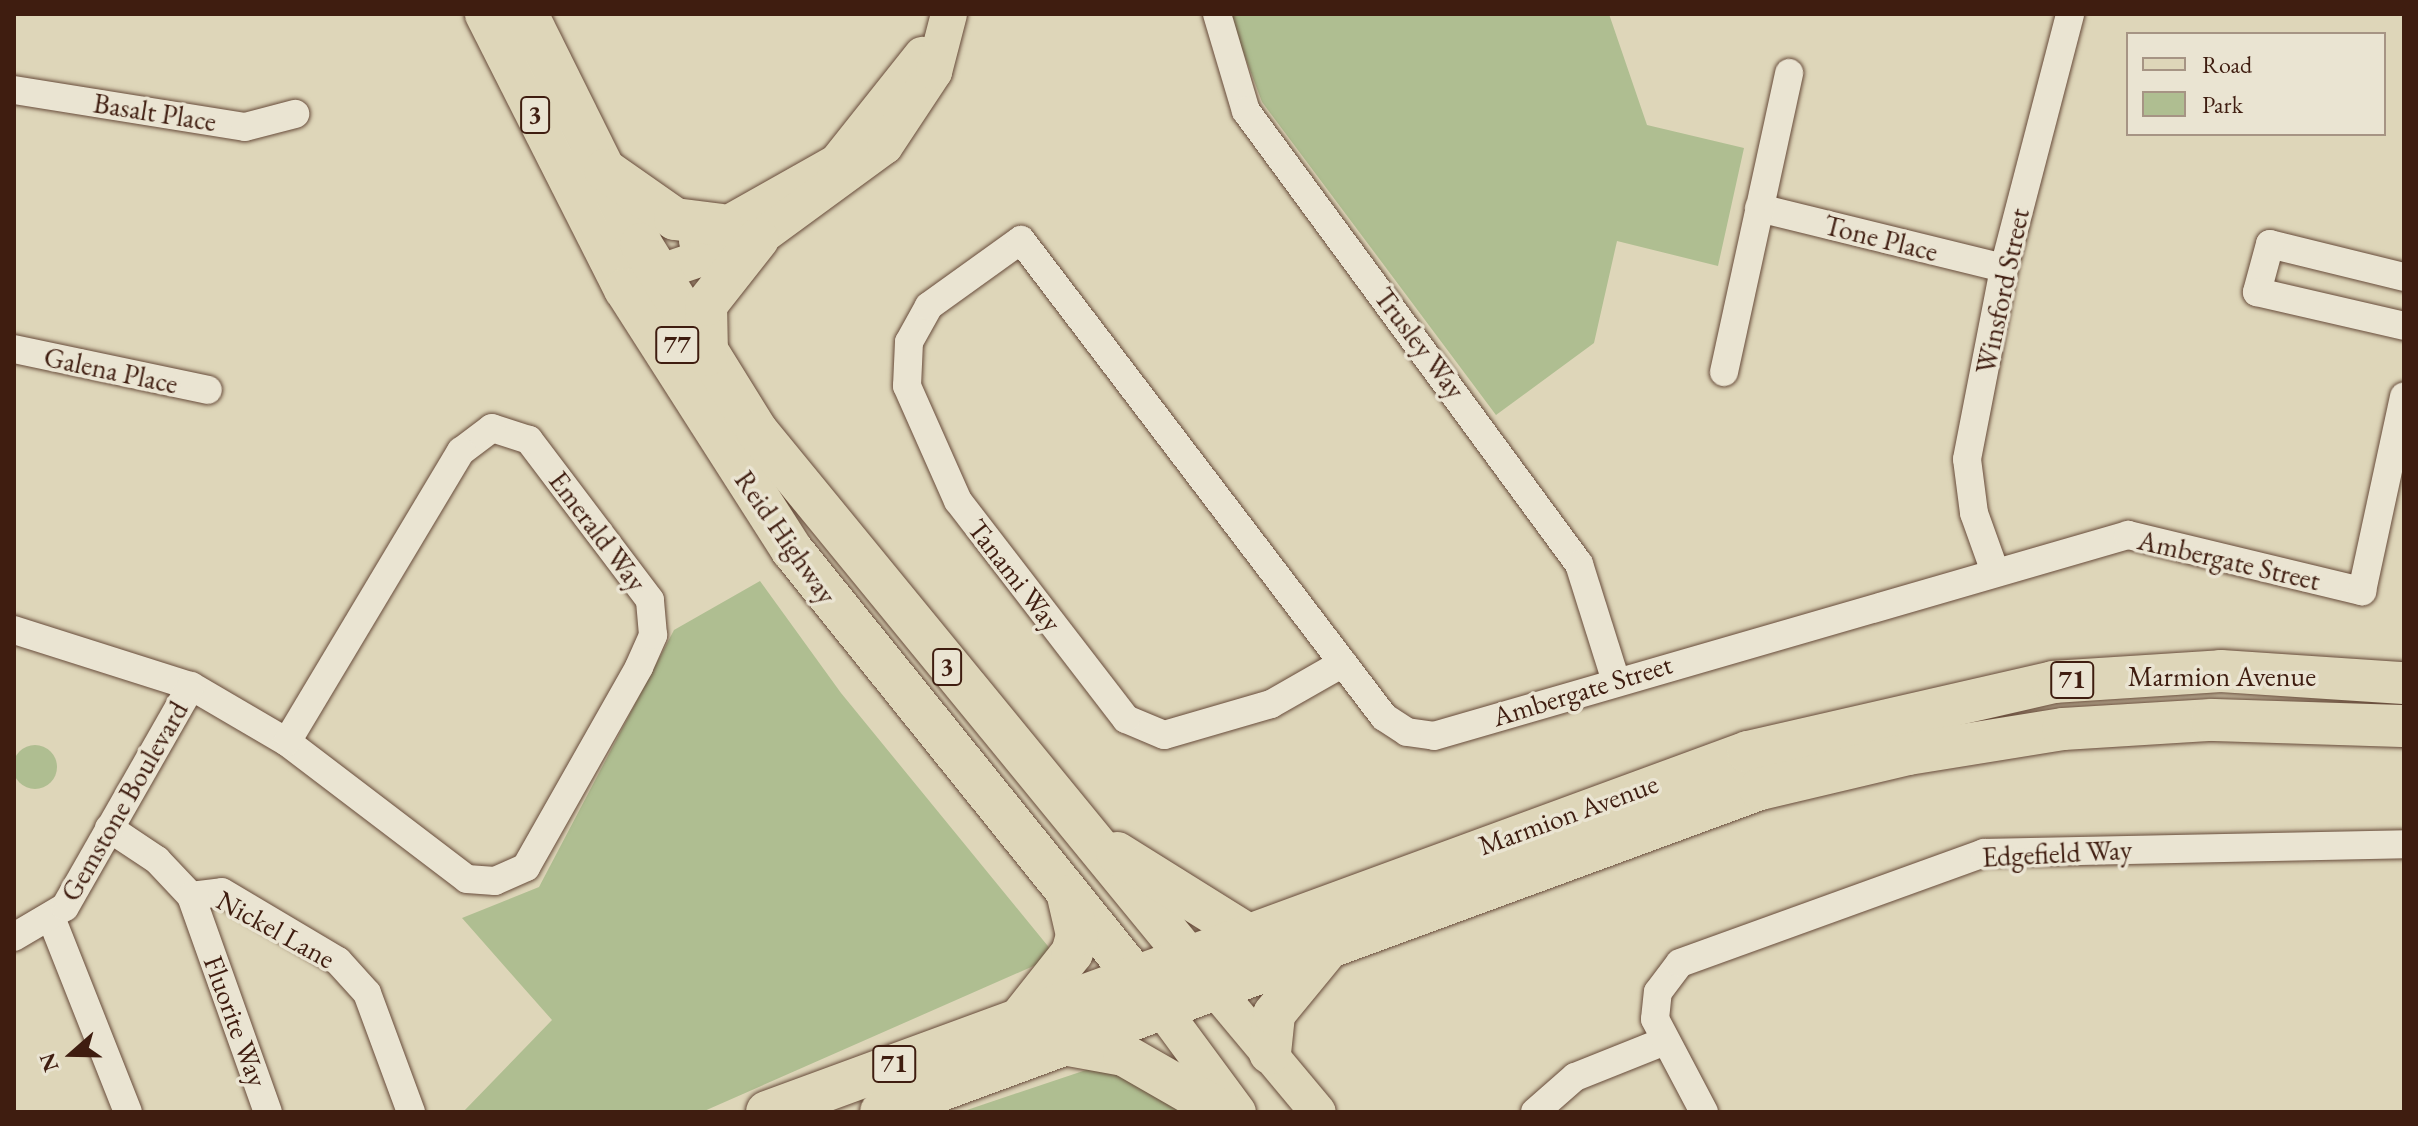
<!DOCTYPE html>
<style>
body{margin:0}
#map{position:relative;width:2418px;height:1126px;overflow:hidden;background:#ded6b9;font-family:"EB Garamond",serif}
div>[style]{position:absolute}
.green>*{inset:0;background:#afbe91}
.round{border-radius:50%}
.roads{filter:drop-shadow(0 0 2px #674b3a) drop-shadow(0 0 2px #674b3a)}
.minor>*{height:28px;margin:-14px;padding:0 14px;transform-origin:14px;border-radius:14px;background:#eae4d2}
.major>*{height:36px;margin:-18px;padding:0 18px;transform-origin:18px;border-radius:18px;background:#ded6b9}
.highway>*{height:42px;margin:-21px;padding:0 21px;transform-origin:21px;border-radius:21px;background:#ded6b9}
span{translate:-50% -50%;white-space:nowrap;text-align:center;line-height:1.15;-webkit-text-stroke:7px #eae4d2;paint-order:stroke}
.shield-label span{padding:2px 6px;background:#eae4d2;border:2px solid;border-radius:6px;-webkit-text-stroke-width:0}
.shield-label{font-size:26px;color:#3f1d10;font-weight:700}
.street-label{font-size:28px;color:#3f1d10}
.frame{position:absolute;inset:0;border:16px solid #3f1d10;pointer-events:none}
.legend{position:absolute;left:2126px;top:32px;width:260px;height:104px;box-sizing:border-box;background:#eae4d2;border:2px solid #a69484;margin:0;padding:10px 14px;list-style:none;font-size:24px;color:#3f1d10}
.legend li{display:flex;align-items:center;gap:16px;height:40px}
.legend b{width:40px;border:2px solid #a69484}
.north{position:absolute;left:32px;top:1014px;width:80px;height:80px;-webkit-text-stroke:6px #eae4d2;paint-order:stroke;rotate:250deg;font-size:22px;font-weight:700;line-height:32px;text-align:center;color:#3f1d10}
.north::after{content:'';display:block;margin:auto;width:28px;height:36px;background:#3f1d10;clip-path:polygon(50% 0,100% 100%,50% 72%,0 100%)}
</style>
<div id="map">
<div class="green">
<i style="clip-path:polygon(1229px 14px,1609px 14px,1647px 125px,1744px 148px,1718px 266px,1617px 241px,1594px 343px,1496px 415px,1262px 102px)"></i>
<i style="clip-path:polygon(760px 581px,841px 693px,1056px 956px,702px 1112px,463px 1112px,552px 1020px,462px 918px,539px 887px,674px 630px)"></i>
<i class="round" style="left:13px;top:745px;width:44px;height:44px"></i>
<i style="clip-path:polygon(1098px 1066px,1136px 1073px,1195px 1112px,961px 1112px)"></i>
</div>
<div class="roads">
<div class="minor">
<i style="left:1217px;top:14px;width:101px;rotate:73.4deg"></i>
<i style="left:1246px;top:111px;width:562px;rotate:53.68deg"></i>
<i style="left:1579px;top:564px;width:120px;rotate:72.5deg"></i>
<i style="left:14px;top:90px;width:234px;rotate:9.1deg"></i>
<i style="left:245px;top:127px;width:52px;rotate:-14.6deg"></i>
<i style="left:1759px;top:208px;width:252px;rotate:13.8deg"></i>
<i style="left:2404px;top:277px;width:138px;rotate:-166.2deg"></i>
<i style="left:2270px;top:244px;width:50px;rotate:105.2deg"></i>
<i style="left:2257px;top:292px;width:151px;rotate:13deg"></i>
<i style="left:14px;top:349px;width:198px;rotate:11.9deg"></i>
<i style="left:1724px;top:372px;width:306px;rotate:-77.7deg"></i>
<i style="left:1994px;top:569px;width:59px;rotate:-109.7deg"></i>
<i style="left:1974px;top:513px;width:54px;rotate:-97.4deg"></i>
<i style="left:1967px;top:459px;width:195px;rotate:-79deg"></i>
<i style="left:2004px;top:268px;width:262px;rotate:-75.4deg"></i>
<i style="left:14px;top:630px;width:186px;rotate:17.6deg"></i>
<i style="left:191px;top:686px;width:111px;rotate:30.3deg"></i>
<i style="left:287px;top:742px;width:226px;rotate:37.3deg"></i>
<i style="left:467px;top:879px;width:28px;rotate:4deg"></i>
<i style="left:495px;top:881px;width:34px;rotate:-24deg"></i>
<i style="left:526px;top:867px;width:230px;rotate:-60.5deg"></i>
<i style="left:639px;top:667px;width:35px;rotate:-66deg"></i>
<i style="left:653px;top:635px;width:35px;rotate:-95deg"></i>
<i style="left:650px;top:600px;width:201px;rotate:-127.1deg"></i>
<i style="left:529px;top:440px;width:39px;rotate:-162deg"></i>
<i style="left:492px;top:428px;width:39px;rotate:143deg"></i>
<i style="left:461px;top:451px;width:339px;rotate:120.9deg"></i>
<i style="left:1343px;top:663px;width:83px;rotate:150.3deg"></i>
<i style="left:1271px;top:704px;width:111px;rotate:163.8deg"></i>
<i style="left:1164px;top:735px;width:41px;rotate:-157.2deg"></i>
<i style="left:1126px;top:719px;width:275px;rotate:-127.6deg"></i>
<i style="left:958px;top:501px;width:126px;rotate:-113.9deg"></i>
<i style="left:907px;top:386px;width:44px;rotate:-87.4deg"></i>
<i style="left:909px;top:342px;width:41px;rotate:-60.9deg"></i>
<i style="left:929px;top:306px;width:113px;rotate:-35.7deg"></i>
<i style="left:1021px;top:240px;width:599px;rotate:52.73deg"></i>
<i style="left:1384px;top:717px;width:27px;rotate:33deg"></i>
<i style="left:1407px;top:732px;width:27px;rotate:8deg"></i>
<i style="left:1434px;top:736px;width:723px;rotate:-16.15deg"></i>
<i style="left:2128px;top:535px;width:241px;rotate:13.5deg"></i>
<i style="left:2362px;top:591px;width:199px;rotate:-77.8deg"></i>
<i style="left:109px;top:828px;width:58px;rotate:33.7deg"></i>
<i style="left:157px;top:860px;width:50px;rotate:46.6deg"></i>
<i style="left:191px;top:896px;width:229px;rotate:70.4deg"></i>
<i style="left:191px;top:896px;width:31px;rotate:-7deg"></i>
<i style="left:222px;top:892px;width:135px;rotate:30.7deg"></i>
<i style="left:338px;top:961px;width:43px;rotate:47.8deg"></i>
<i style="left:367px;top:993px;width:127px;rotate:69.7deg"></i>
<i style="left:52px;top:920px;width:206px;rotate:68.4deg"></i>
<i style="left:14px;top:937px;width:59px;rotate:-30.5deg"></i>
<i style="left:65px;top:907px;width:254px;rotate:-60.3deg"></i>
<i style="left:1535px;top:1112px;width:53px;rotate:-41.2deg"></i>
<i style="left:1575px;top:1077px;width:97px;rotate:-21.8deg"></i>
<i style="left:1704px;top:1112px;width:105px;rotate:-117.8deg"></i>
<i style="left:1655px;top:1019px;width:27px;rotate:-84deg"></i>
<i style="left:1658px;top:992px;width:36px;rotate:-53deg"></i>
<i style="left:1680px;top:963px;width:323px;rotate:-19.9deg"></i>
<i style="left:1984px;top:853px;width:420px;rotate:-1.2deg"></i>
</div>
<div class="major">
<i style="left:697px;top:241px;width:161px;rotate:-29.4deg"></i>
<i style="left:837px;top:162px;width:137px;rotate:-51.5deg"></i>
<i style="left:658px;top:273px;width:106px;rotate:-18.8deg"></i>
<i style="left:758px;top:239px;width:157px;rotate:-36.2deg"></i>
<i style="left:885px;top:146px;width:89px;rotate:-56.5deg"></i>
<i style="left:934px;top:72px;width:60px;rotate:-75.5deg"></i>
<i style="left:1215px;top:989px;width:160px;rotate:50.1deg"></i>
<i style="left:1162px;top:1009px;width:128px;rotate:53.6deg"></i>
</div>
<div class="highway">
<i style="left:486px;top:14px;width:308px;rotate:63.2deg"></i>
<i style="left:625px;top:289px;width:310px;rotate:57.4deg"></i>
<i style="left:792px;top:550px;width:573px;rotate:51.17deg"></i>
<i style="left:527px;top:14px;width:257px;rotate:63.6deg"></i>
<i style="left:641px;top:244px;width:220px;rotate:58.2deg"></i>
<i style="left:757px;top:431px;width:701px;rotate:50.68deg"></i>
<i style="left:605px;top:170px;width:85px;rotate:35deg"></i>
<i style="left:675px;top:219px;width:46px;rotate:7.4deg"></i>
<i style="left:707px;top:355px;width:50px;rotate:-91.1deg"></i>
<i style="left:706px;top:305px;width:84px;rotate:-51.8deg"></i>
<i style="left:1117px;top:853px;width:151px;rotate:32deg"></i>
<i style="left:1022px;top:1016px;width:80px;rotate:-51.6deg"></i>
<i style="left:1072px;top:953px;width:19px;rotate:-74deg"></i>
<i style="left:1077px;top:935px;width:40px;rotate:-103deg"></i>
<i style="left:1069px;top:1045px;width:56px;rotate:10.3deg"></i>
<i style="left:1124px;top:1055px;width:114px;rotate:29.9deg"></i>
<i style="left:1270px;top:1053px;width:39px;rotate:-84deg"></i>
<i style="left:1274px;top:1014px;width:87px;rotate:-50.6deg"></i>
<i style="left:767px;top:1112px;width:1045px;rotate:-20.15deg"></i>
<i style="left:1748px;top:752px;width:313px;rotate:-12.9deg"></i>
<i style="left:2053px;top:682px;width:168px;rotate:-3.7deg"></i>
<i style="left:2221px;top:671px;width:183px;rotate:3.8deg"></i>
<i style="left:881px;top:1112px;width:936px;rotate:-20.18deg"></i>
<i style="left:1760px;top:789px;width:152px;rotate:-13.3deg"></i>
<i style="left:1908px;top:754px;width:157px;rotate:-9.2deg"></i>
<i style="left:2063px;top:729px;width:149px;rotate:-3.5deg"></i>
<i style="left:2212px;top:720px;width:192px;rotate:1.8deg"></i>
</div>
</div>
<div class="shield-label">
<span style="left:535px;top:115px">3</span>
<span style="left:677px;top:345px">77</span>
<span style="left:947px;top:667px">3</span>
<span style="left:2072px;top:680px">71</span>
<span style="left:894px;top:1064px">71</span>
</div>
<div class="street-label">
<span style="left:155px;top:112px;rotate:9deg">Basalt Place</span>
<span style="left:1881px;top:238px;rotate:14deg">Tone Place</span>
<span style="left:2002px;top:291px;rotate:-78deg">Winsford Street</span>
<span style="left:1420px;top:343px;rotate:53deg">Trusley Way</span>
<span style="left:111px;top:370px;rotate:12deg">Galena Place</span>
<span style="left:598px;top:531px;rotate:53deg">Emerald Way</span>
<span style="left:786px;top:537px;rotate:55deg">Reid Highway</span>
<span style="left:2229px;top:560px;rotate:13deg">Ambergate Street</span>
<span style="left:1015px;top:575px;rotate:52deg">Tanami Way</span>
<span style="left:2222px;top:676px">Marmion Avenue</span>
<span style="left:1582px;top:690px;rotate:-17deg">Ambergate Street</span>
<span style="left:124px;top:801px;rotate:-60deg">Gemstone Boulevard</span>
<span style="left:1568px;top:814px;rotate:-20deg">Marmion Avenue</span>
<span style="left:2057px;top:853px;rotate:-3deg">Edgefield Way</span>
<span style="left:276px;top:929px;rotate:29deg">Nickel Lane</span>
<span style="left:236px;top:1021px;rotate:70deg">Fluorite Way</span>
</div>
<div class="frame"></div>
<ul class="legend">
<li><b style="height:10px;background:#ded6b9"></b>Road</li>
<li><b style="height:22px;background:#afbe91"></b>Park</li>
</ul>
<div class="north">N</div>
</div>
